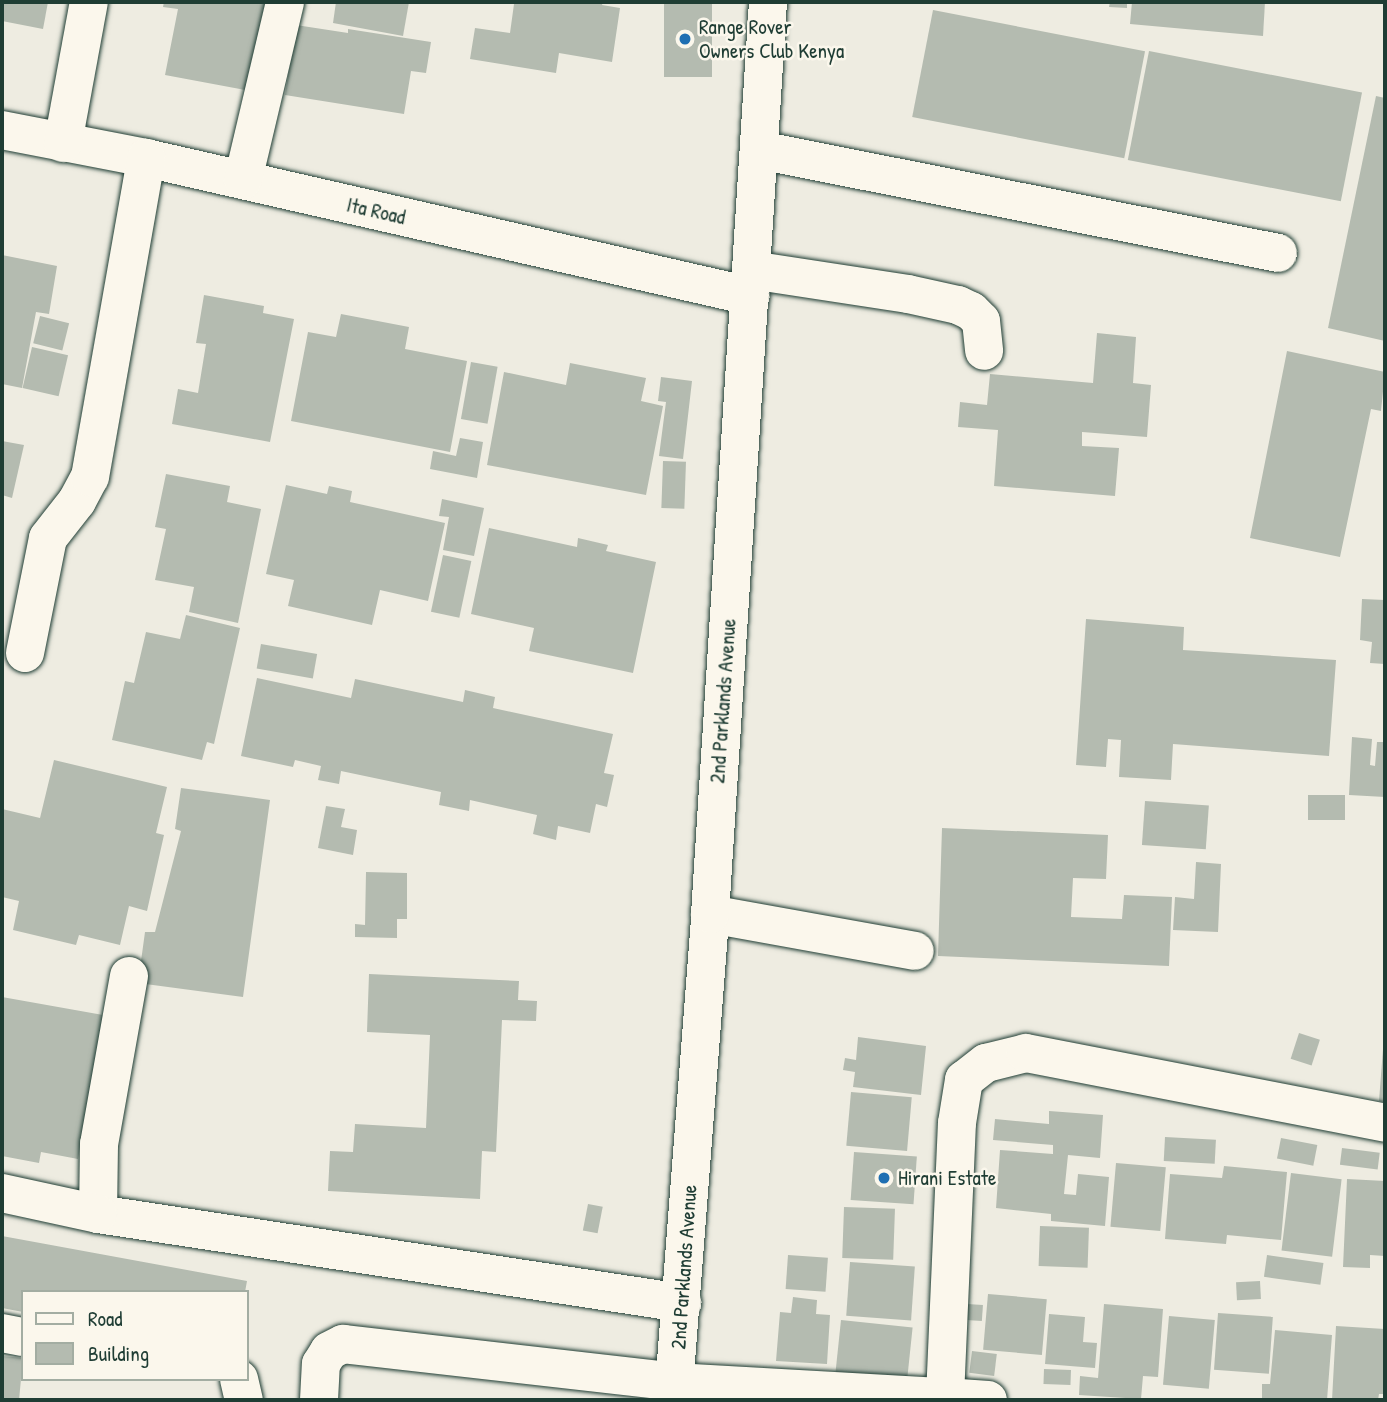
<!DOCTYPE html>
<style>
body{margin:0}
#map{position:relative;width:1387px;height:1402px;overflow:hidden;background:#eeece1;font-family:"Patrick Hand",sans-serif}
div>[style]{position:absolute}
.building>*{inset:0;background:#b4bbb0;transform-origin:0 0}
.roads{filter:drop-shadow(0 0 2px #1f3d34) drop-shadow(0 0 2px #1f3d34)}
.minor>*{height:38px;margin:-19px;padding:0 19px;transform-origin:19px;border-radius:19px;background:#fbf7ec}
.dots>*{width:19px;height:19px;translate:-50% -50%;box-sizing:border-box;border:4px solid #fbf7ec;border-radius:50%}
span{translate:-50% -50%;white-space:nowrap;text-align:center;line-height:1.15;-webkit-text-stroke:5px #fbf7ec;paint-order:stroke}
.poi-label{font-size:21px;color:#1f3d34}
.left{translate:0 -50%;text-align:left}
.street-label{font-size:21px;color:#1f3d34}
.frame{position:absolute;inset:0;border:4px solid #1f3d34;pointer-events:none}
.legend{position:absolute;left:21px;top:1290px;width:228px;height:91px;box-sizing:border-box;background:#fbf7ec;border:2px solid #a3ada2;margin:0;padding:9px 12px;list-style:none;font-size:21px;color:#1f3d34}
.legend li{display:flex;align-items:center;gap:14px;height:35px}
.legend b{width:35px;border:2px solid #a3ada2}
</style>
<div id="map">
<div class="building">
<i style="clip-path:polygon(2px 2px,48px 2px,43px 29px,2px 21px)"></i>
<i style="clip-path:polygon(164px 2px,279px 2px,262px 93px,165px 75px,178px 9px,163px 7px)"></i>
<i style="clip-path:polygon(336px 2px,409px 2px,403px 36px,333px 23px)"></i>
<i style="clip-path:polygon(508px 2px,603px 2px,602px 5px,620px 8px,612px 62px,559px 53px,556px 73px,470px 59px,475px 28px,510px 33px,514px 4px)"></i>
<i style="left:664px;top:2px;width:48px;height:75px"></i>
<i style="clip-path:polygon(1110px 2px,1127px 2px,1127px 8px,1109px 7px)"></i>
<i style="clip-path:polygon(1132px 2px,1265px 2px,1263px 36px,1130px 24px)"></i>
<i style="left:933px;top:10px;width:216px;height:109px;rotate:11deg"></i>
<i style="clip-path:polygon(296px 25px,348px 33px,348px 29px,431px 42px,426px 73px,411px 71px,404px 114px,285px 95px)"></i>
<i style="left:1149px;top:51px;width:217px;height:111px;rotate:11deg"></i>
<i style="clip-path:polygon(1376px 96px,1385px 98px,1385px 341px,1328px 328px)"></i>
<i style="clip-path:polygon(2px 255px,57px 266px,49px 314px,36px 312px,22px 388px,2px 384px)"></i>
<i style="clip-path:polygon(204px 295px,264px 306px,263px 313px,294px 319px,270px 442px,172px 424px,178px 389px,198px 393px,206px 344px,196px 343px)"></i>
<i style="clip-path:polygon(341px 314px,409px 327px,405px 349px,467px 361px,450px 452px,291px 421px,308px 332px,336px 337px)"></i>
<i style="left:40px;top:316px;width:30px;height:28px;rotate:14deg"></i>
<i style="clip-path:polygon(1097px 333px,1136px 337px,1133px 383px,1151px 385px,1147px 437px,1082px 432px,1082px 446px,1119px 448px,1115px 496px,994px 486px,998px 430px,958px 427px,960px 402px,987px 405px,990px 374px,1093px 383px)"></i>
<i style="left:32px;top:347px;width:37px;height:42px;rotate:13deg"></i>
<i style="clip-path:polygon(1287px 351px,1385px 372px,1381px 411px,1371px 409px,1340px 557px,1250px 538px)"></i>
<i style="left:471px;top:362px;width:27px;height:58px;rotate:10deg"></i>
<i style="clip-path:polygon(570px 363px,646px 378px,641px 401px,663px 406px,646px 495px,487px 465px,504px 372px,566px 385px)"></i>
<i style="clip-path:polygon(661px 377px,692px 381px,683px 459px,659px 456px,666px 402px,658px 401px)"></i>
<i style="clip-path:polygon(460px 438px,483px 442px,477px 478px,430px 469px,433px 451px,456px 456px)"></i>
<i style="clip-path:polygon(2px 441px,24px 445px,12px 498px,2px 495px)"></i>
<i style="left:663px;top:461px;width:23px;height:47px;rotate:2deg"></i>
<i style="clip-path:polygon(166px 474px,230px 486px,227px 502px,261px 509px,238px 623px,189px 612px,194px 587px,155px 580px,166px 529px,155px 527px)"></i>
<i style="clip-path:polygon(286px 485px,327px 494px,329px 486px,352px 491px,350px 502px,445px 523px,428px 601px,380px 590px,372px 625px,288px 606px,294px 580px,266px 574px)"></i>
<i style="clip-path:polygon(442px 499px,484px 508px,474px 556px,443px 550px,449px 517px,439px 516px)"></i>
<i style="clip-path:polygon(489px 528px,577px 547px,578px 538px,608px 545px,606px 551px,656px 562px,633px 673px,529px 651px,534px 628px,471px 614px)"></i>
<i style="left:443px;top:555px;width:29px;height:58px;rotate:12deg"></i>
<i style="clip-path:polygon(1362px 599px,1385px 600px,1385px 664px,1370px 663px,1372px 642px,1360px 640px)"></i>
<i style="clip-path:polygon(186px 615px,240px 628px,214px 744px,207px 742px,202px 760px,112px 740px,125px 681px,134px 683px,146px 632px,180px 639px)"></i>
<i style="clip-path:polygon(1086px 619px,1184px 627px,1183px 650px,1336px 660px,1329px 756px,1173px 744px,1171px 780px,1119px 777px,1121px 740px,1108px 739px,1106px 767px,1076px 765px)"></i>
<i style="left:261px;top:644px;width:57px;height:25px;rotate:10deg"></i>
<i style="clip-path:polygon(257px 678px,351px 698px,355px 679px,463px 702px,465px 690px,495px 697px,493px 708px,613px 734px,604px 773px,614px 775px,607px 807px,596px 804px,590px 833px,558px 826px,556px 840px,533px 834px,537px 815px,470px 800px,469px 811px,439px 805px,441px 792px,341px 771px,339px 784px,318px 780px,321px 766px,295px 760px,293px 767px,241px 756px)"></i>
<i style="clip-path:polygon(1352px 737px,1372px 739px,1370px 765px,1375px 766px,1377px 742px,1385px 742px,1385px 797px,1349px 795px)"></i>
<i style="clip-path:polygon(54px 760px,167px 787px,156px 833px,164px 835px,147px 911px,129px 906px,120px 945px,79px 935px,76px 945px,13px 930px,19px 901px,2px 897px,2px 809px,40px 818px)"></i>
<i style="clip-path:polygon(181px 788px,270px 800px,243px 997px,138px 983px,145px 932px,155px 932px,181px 831px,175px 829px)"></i>
<i style="left:1308px;top:795px;width:37px;height:25px"></i>
<i style="left:1145px;top:801px;width:64px;height:44px;rotate:4deg"></i>
<i style="clip-path:polygon(326px 806px,345px 809px,341px 827px,357px 830px,353px 855px,318px 848px)"></i>
<i style="clip-path:polygon(942px 828px,1108px 835px,1106px 879px,1073px 878px,1071px 917px,1122px 919px,1124px 895px,1172px 897px,1169px 966px,938px 956px)"></i>
<i style="clip-path:polygon(1196px 862px,1221px 864px,1218px 932px,1173px 930px,1175px 897px,1194px 899px)"></i>
<i style="clip-path:polygon(366px 872px,407px 873px,407px 919px,397px 919px,397px 938px,355px 937px,355px 924px,365px 925px)"></i>
<i style="clip-path:polygon(369px 974px,519px 981px,518px 1000px,537px 1001px,536px 1021px,502px 1020px,496px 1152px,482px 1151px,480px 1199px,328px 1191px,330px 1151px,353px 1152px,355px 1124px,426px 1128px,430px 1035px,367px 1032px)"></i>
<i style="clip-path:polygon(2px 997px,103px 1015px,78px 1159px,41px 1152px,39px 1163px,2px 1156px)"></i>
<i style="left:1299px;top:1033px;width:22px;height:27px;rotate:18deg"></i>
<i style="clip-path:polygon(858px 1037px,926px 1046px,921px 1095px,853px 1087px,855px 1072px,843px 1070px,845px 1058px,856px 1060px)"></i>
<i style="clip-path:polygon(1383px 1049px,1385px 1049px,1385px 1102px,1379px 1101px)"></i>
<i style="left:851px;top:1092px;width:61px;height:54px;rotate:5deg"></i>
<i style="clip-path:polygon(1049px 1111px,1103px 1115px,1100px 1158px,1068px 1155px,1064px 1194px,1076px 1195px,1078px 1174px,1109px 1177px,1105px 1226px,1051px 1221px,1051px 1214px,996px 1208px,1000px 1150px,1053px 1154px,1053px 1145px,993px 1140px,995px 1119px,1049px 1124px)"></i>
<i style="left:1165px;top:1137px;width:51px;height:24px;rotate:3deg"></i>
<i style="left:1281px;top:1138px;width:37px;height:21px;rotate:11deg"></i>
<i style="left:1342px;top:1148px;width:38px;height:17px;rotate:7deg"></i>
<i style="left:854px;top:1152px;width:63px;height:48px;rotate:4deg"></i>
<i style="left:1116px;top:1163px;width:50px;height:64px;rotate:5deg"></i>
<i style="clip-path:polygon(1224px 1166px,1287px 1172px,1281px 1240px,1227px 1235px,1226px 1244px,1165px 1239px,1170px 1174px,1222px 1178px)"></i>
<i style="left:1291px;top:1173px;width:51px;height:78px;rotate:7deg"></i>
<i style="clip-path:polygon(1347px 1179px,1385px 1181px,1385px 1256px,1370px 1255px,1370px 1268px,1343px 1267px)"></i>
<i style="left:588px;top:1204px;width:15px;height:27px;rotate:11deg"></i>
<i style="left:844px;top:1207px;width:51px;height:51px;rotate:2deg"></i>
<i style="left:1040px;top:1226px;width:49px;height:40px;rotate:2deg"></i>
<i style="clip-path:polygon(2px 1236px,247px 1281px,245px 1292px,23px 1292px,23px 1312px,2px 1308px)"></i>
<i style="left:788px;top:1255px;width:40px;height:34px;rotate:4deg"></i>
<i style="left:1267px;top:1255px;width:57px;height:22px;rotate:8deg"></i>
<i style="left:850px;top:1262px;width:65px;height:54px;rotate:4deg"></i>
<i style="left:1260px;top:1281px;width:18px;height:24px;rotate:87deg"></i>
<i style="left:988px;top:1294px;width:59px;height:56px;rotate:5deg"></i>
<i style="clip-path:polygon(793px 1297px,817px 1300px,816px 1314px,830px 1315px,827px 1364px,776px 1361px,780px 1312px,791px 1313px)"></i>
<i style="left:967px;top:1304px;width:16px;height:16px;rotate:4deg"></i>
<i style="clip-path:polygon(1104px 1304px,1163px 1309px,1158px 1377px,1143px 1376px,1141px 1399px,1079px 1395px,1080px 1376px,1098px 1378px)"></i>
<i style="left:1218px;top:1313px;width:55px;height:57px;rotate:4deg"></i>
<i style="clip-path:polygon(1049px 1314px,1085px 1317px,1083px 1342px,1097px 1343px,1095px 1368px,1045px 1364px)"></i>
<i style="left:1169px;top:1316px;width:46px;height:69px;rotate:5deg"></i>
<i style="left:841px;top:1320px;width:72px;height:52px;rotate:6deg"></i>
<i style="clip-path:polygon(1336px 1326px,1385px 1329px,1385px 1394px,1379px 1394px,1378px 1400px,1332px 1400px)"></i>
<i style="clip-path:polygon(1275px 1330px,1332px 1335px,1327px 1400px,1262px 1400px,1262px 1384px,1270px 1384px)"></i>
<i style="left:972px;top:1351px;width:25px;height:22px;rotate:7deg"></i>
<i style="clip-path:polygon(2px 1356px,23px 1358px,19px 1400px,2px 1400px)"></i>
<i style="left:1044px;top:1369px;width:27px;height:15px;rotate:2deg"></i>
</div>
<div class="roads">
<div class="minor">
<i style="left:2px;top:130px;width:147px;rotate:11deg"></i>
<i style="left:146px;top:158px;width:620px;rotate:12.87deg"></i>
<i style="left:63px;top:143px;width:143px;rotate:-79.6deg"></i>
<i style="left:759px;top:150px;width:529px;rotate:11.22deg"></i>
<i style="left:243px;top:180px;width:183px;rotate:-76.7deg"></i>
<i style="left:751px;top:270px;width:159px;rotate:8.7deg"></i>
<i style="left:908px;top:294px;width:51px;rotate:12.4deg"></i>
<i style="left:958px;top:305px;width:14px;rotate:25deg"></i>
<i style="left:971px;top:311px;width:14px;rotate:45deg"></i>
<i style="left:981px;top:321px;width:30px;rotate:84deg"></i>
<i style="left:25px;top:653px;width:117px;rotate:-78.7deg"></i>
<i style="left:48px;top:538px;width:47px;rotate:-51.9deg"></i>
<i style="left:77px;top:501px;width:27px;rotate:-62deg"></i>
<i style="left:90px;top:477px;width:324px;rotate:-80deg"></i>
<i style="left:710px;top:914px;width:208px;rotate:10.2deg"></i>
<i style="left:129px;top:976px;width:171px;rotate:100.1deg"></i>
<i style="left:99px;top:1144px;width:70px;rotate:90.8deg"></i>
<i style="left:98px;top:1214px;width:591px;rotate:8.67deg"></i>
<i style="left:2px;top:1193px;width:98px;rotate:12.3deg"></i>
<i style="left:2px;top:1333px;width:21px;rotate:11deg"></i>
<i style="left:239px;top:1379px;width:22px;rotate:77deg"></i>
<i style="left:945px;top:1397px;width:43px;rotate:4deg"></i>
<i style="left:319px;top:1400px;width:36px;rotate:-87deg"></i>
<i style="left:321px;top:1364px;width:15px;rotate:-58deg"></i>
<i style="left:329px;top:1351px;width:16px;rotate:-27deg"></i>
<i style="left:343px;top:1344px;width:333px;rotate:6.5deg"></i>
<i style="left:674px;top:1382px;width:271px;rotate:3.2deg"></i>
<i style="left:945px;top:1397px;width:274px;rotate:-87.5deg"></i>
<i style="left:957px;top:1123px;width:44px;rotate:-80.8deg"></i>
<i style="left:964px;top:1080px;width:28px;rotate:-38deg"></i>
<i style="left:986px;top:1063px;width:41px;rotate:-14deg"></i>
<i style="left:1026px;top:1053px;width:366px;rotate:11deg"></i>
<i style="left:673px;top:1400px;width:487px;rotate:-85.6deg"></i>
<i style="left:710px;top:914px;width:914px;rotate:-86.36deg"></i>
</div>
</div>
<div class="dots">
<i style="left:685px;top:39px;background:#1f6fb2"></i>
<i style="left:884px;top:1178px;background:#1f6fb2"></i>
</div>
<div class="poi-label">
<span class="left" style="left:699px;top:39px">Range Rover<br>Owners Club Kenya</span>
<span class="left" style="left:898px;top:1178px">Hirani Estate</span>
</div>
<div class="street-label">
<span style="left:376px;top:211px;rotate:13deg">Ita Road</span>
<span style="left:723px;top:701px;rotate:-86deg">2nd Parklands Avenue</span>
<span style="left:684px;top:1267px;rotate:-86deg">2nd Parklands Avenue</span>
</div>
<div class="frame"></div>
<ul class="legend">
<li><b style="height:9px;background:#fbf7ec"></b>Road</li>
<li><b style="height:19px;background:#b4bbb0"></b>Building</li>
</ul>
</div>
